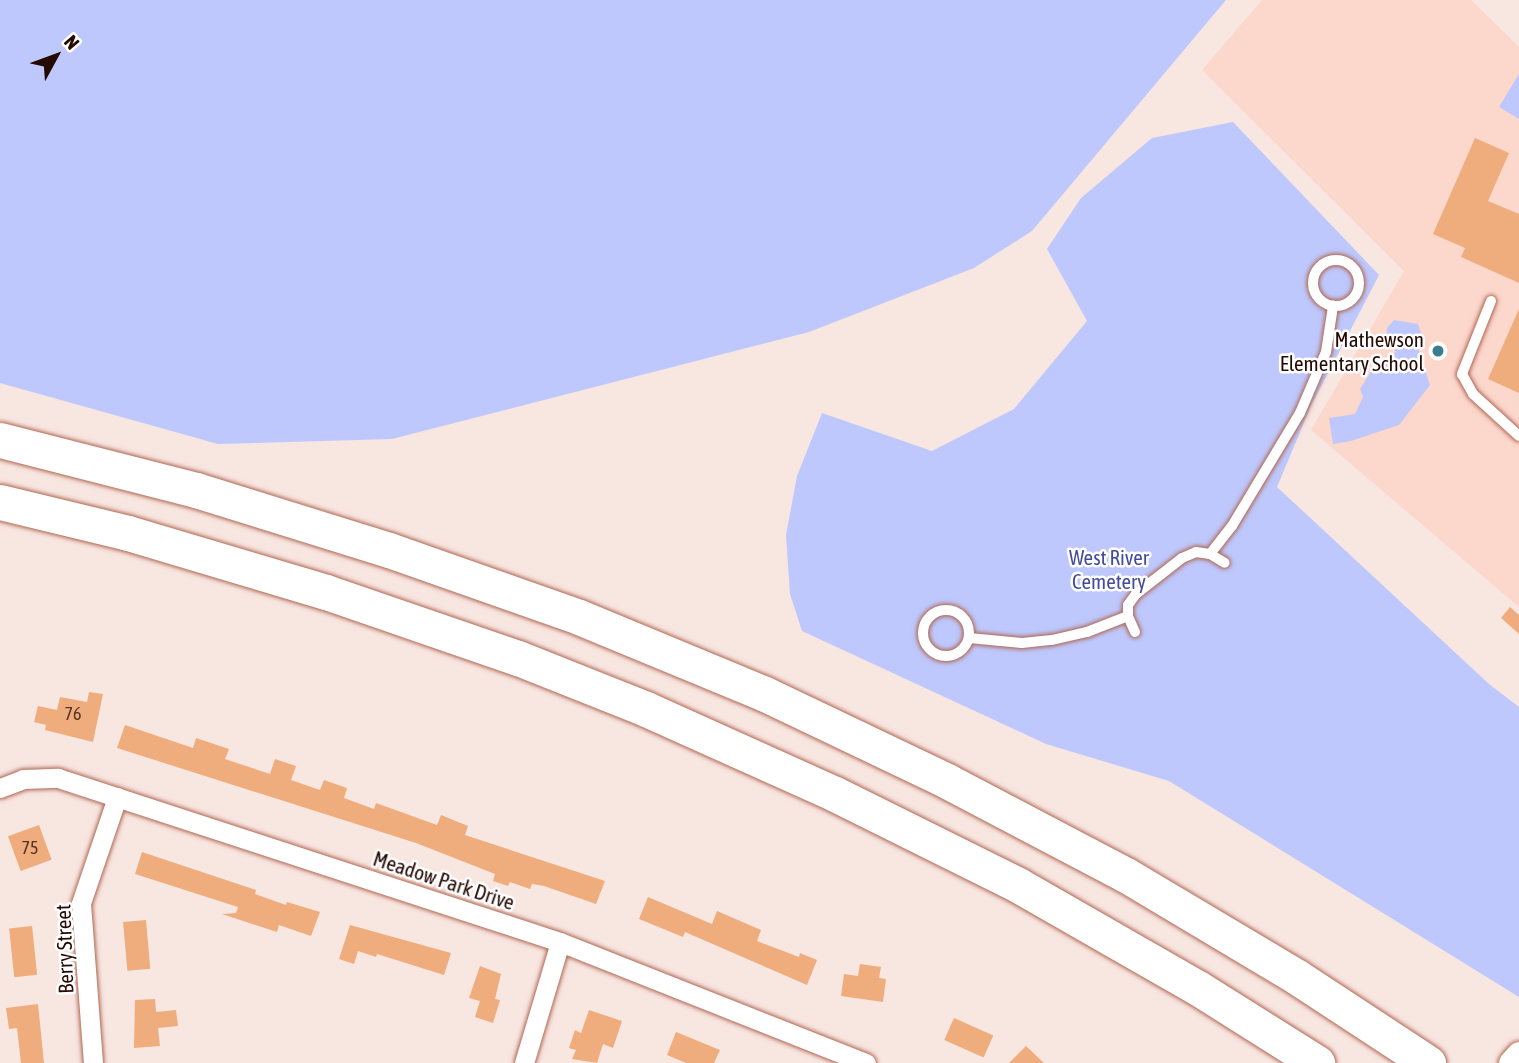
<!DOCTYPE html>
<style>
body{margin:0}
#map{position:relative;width:1519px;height:1063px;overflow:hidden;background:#f8e6e1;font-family:"Asap Condensed",sans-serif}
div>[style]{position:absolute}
.built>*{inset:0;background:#fcd7cc}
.green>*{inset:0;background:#bec8fd}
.building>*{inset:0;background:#efad7d;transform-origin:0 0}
.roads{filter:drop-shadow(0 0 2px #b16752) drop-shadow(0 0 2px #b16752)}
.service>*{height:10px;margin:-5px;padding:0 5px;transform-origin:5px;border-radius:5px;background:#fff}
.service>.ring{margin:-5px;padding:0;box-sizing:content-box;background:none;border:10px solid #fff;border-radius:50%}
.minor>*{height:19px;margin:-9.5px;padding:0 9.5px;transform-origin:9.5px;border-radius:9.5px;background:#fff}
.tertiary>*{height:24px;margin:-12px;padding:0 12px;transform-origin:12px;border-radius:12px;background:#fff}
.motorway>*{height:35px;margin:-17.5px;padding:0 17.5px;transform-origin:17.5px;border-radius:17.5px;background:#fff}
.dots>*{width:19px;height:19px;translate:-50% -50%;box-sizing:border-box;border:4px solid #fff;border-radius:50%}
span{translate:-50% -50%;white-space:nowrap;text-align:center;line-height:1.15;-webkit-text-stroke:5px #fff;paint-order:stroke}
.number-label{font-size:18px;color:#583222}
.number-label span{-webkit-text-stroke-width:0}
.poi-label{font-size:21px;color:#250903}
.right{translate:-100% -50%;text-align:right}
.park-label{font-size:21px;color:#454b9c}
.street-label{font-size:21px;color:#250903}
.north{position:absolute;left:21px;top:21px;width:70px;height:70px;-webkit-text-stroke:5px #fff;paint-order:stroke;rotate:49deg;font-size:19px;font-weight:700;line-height:28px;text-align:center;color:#250903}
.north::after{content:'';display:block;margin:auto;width:24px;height:32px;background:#250903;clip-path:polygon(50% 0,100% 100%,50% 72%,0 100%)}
</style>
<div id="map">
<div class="built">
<i style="clip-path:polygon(1262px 0,1471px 0,1519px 47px,1519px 607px,1311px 430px,1404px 271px,1202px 70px)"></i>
</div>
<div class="green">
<i style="clip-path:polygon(0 0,1226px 0,1032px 231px,974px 268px,809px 332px,392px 439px,218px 444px,0 383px)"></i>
<i style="clip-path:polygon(1519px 74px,1519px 119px,1499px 107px)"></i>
<i style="clip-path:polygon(1233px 122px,1379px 275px,1311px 406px,1277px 487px,1489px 684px,1519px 707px,1519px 997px,1169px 781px,1046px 744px,802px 631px,790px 594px,786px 535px,797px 476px,822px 413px,932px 451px,1014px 409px,1087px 321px,1047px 249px,1081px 198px,1152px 138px)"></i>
<i style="clip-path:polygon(1394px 320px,1418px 324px,1421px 333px,1418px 348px,1430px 385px,1399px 425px,1351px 441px,1333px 444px,1329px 418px,1355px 414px,1363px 397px,1360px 389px,1372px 370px,1396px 352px,1386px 338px,1387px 328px)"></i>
</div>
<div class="building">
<i style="clip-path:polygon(1475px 138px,1509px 153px,1488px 201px,1519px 214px,1519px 283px,1461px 257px,1465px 248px,1433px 234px)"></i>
<i style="clip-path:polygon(1519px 309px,1519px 393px,1488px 379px)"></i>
<i style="clip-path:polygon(1510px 607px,1519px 615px,1519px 634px,1501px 618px)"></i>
<i style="clip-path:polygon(89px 692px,103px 694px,93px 742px,45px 730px,46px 725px,34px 722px,38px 706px,57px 710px,60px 697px,87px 702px)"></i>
<i style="clip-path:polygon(125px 725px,193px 748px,196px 738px,229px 749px,225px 759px,270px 774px,275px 759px,296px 766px,291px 780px,320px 790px,324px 780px,347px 788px,344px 798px,374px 809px,376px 803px,437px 825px,441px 815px,468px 826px,465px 835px,605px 881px,596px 904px,544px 886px,532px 884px,530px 889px,510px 882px,508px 886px,493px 881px,495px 874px,416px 843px,117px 748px)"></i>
<i style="left:39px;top:825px;width:37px;height:33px;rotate:70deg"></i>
<i style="clip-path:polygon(142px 852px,256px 890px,255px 894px,286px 905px,287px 902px,320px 912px,311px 936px,279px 925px,277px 932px,222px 914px,236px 913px,238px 907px,135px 874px)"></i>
<i style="clip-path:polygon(648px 897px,712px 924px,717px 911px,761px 930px,757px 941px,799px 957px,800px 953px,817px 960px,807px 985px,685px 932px,683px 937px,639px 919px)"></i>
<i style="left:146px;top:920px;width:49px;height:23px;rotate:85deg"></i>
<i style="clip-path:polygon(350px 925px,451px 953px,444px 975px,377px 954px,376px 957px,358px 951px,354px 964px,339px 959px)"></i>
<i style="left:32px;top:926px;width:49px;height:23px;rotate:84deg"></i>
<i style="clip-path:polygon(860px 964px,881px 967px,879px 978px,886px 979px,883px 1002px,841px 996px,844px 974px,858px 976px)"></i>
<i style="clip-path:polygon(480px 966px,501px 974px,495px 999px,500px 1000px,493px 1023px,475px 1017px,480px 1001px,469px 998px)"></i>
<i style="clip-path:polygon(155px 999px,156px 1012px,176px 1010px,178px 1026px,158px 1028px,160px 1046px,134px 1048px,135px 1000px)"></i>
<i style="clip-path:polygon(38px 1004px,44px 1063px,21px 1063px,17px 1028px,9px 1029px,6px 1008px)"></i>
<i style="clip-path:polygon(589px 1010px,622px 1021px,613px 1048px,603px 1044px,597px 1063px,572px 1059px,576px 1050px,569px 1048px,575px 1030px,581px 1033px)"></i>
<i style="left:954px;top:1018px;width:43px;height:24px;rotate:24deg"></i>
<i style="clip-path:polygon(676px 1032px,720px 1050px,714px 1063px,686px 1063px,667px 1055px)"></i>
<i style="clip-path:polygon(1026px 1046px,1044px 1063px,1009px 1063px)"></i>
</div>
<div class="roads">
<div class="service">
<i class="ring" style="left:1313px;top:260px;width:36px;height:36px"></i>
<i style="left:1491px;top:301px;width:79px;rotate:111.7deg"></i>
<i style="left:1462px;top:374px;width:23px;rotate:61deg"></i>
<i style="left:1473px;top:394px;width:62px;rotate:42.4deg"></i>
<i style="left:1210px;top:554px;width:36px;rotate:-52deg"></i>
<i style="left:1232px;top:526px;width:132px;rotate:-59deg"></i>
<i style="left:1300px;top:413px;width:66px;rotate:-66.9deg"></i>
<i style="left:1326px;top:352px;width:47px;rotate:-81.3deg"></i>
<i class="ring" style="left:923px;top:610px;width:36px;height:36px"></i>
<i style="left:1135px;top:632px;width:17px;rotate:-114deg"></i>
<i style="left:1128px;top:616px;width:11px;rotate:-90deg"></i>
<i style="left:1128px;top:605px;width:14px;rotate:-54deg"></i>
<i style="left:1136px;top:594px;width:58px;rotate:-38deg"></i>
<i style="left:1182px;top:558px;width:15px;rotate:-23deg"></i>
<i style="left:1196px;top:552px;width:14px;rotate:8deg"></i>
<i style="left:1210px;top:554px;width:17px;rotate:31deg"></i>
<i style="left:969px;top:638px;width:53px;rotate:5.4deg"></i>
<i style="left:1022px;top:643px;width:30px;rotate:-6deg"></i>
<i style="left:1052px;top:640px;width:36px;rotate:-13deg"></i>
<i style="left:1087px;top:632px;width:44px;rotate:-21.3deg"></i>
</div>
<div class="minor">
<i style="left:0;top:788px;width:25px;rotate:-21deg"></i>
<i style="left:23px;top:779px;width:35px;rotate:-2deg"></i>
<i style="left:58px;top:778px;width:528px;rotate:18.09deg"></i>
<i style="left:560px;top:942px;width:329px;rotate:21.6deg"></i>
<i style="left:93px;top:1063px;width:160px;rotate:-94.3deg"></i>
<i style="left:81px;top:903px;width:112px;rotate:-71.2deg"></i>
<i style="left:524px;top:1063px;width:126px;rotate:-73.4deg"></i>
</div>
<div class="tertiary">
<i style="left:1511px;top:1063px;width:12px;rotate:-48deg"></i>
</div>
<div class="motorway">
<i style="left:0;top:440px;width:202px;rotate:14.3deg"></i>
<i style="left:196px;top:490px;width:202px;rotate:17.3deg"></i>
<i style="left:389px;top:550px;width:201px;rotate:19.4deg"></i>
<i style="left:579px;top:617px;width:201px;rotate:22.5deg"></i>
<i style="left:765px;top:694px;width:202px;rotate:25.5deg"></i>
<i style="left:947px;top:781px;width:202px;rotate:27.7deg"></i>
<i style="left:1126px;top:875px;width:199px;rotate:30.8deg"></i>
<i style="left:1297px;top:977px;width:157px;rotate:33.3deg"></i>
<i style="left:0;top:502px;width:132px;rotate:13.6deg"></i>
<i style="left:128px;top:533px;width:207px;rotate:16.6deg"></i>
<i style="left:326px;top:592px;width:203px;rotate:19deg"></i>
<i style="left:518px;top:658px;width:138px;rotate:21.7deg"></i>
<i style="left:646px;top:709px;width:207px;rotate:24.2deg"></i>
<i style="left:835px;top:794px;width:204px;rotate:26.4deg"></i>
<i style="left:1018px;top:885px;width:207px;rotate:29.8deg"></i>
<i style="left:1198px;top:988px;width:141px;rotate:32.2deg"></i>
</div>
</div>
<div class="dots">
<i style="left:1438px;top:351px;background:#3a7d8e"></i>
</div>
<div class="number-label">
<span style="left:73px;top:714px">76</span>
<span style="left:30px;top:848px">75</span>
</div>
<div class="poi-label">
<span class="right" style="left:1424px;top:351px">Mathewson<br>Elementary School</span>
</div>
<div class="park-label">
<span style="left:1109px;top:569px">West River<br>Cemetery</span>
</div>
<div class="street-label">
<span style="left:444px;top:880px;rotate:18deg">Meadow Park Drive</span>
<span style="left:64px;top:949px;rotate:-92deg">Berry Street</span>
</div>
<div class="north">N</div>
</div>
